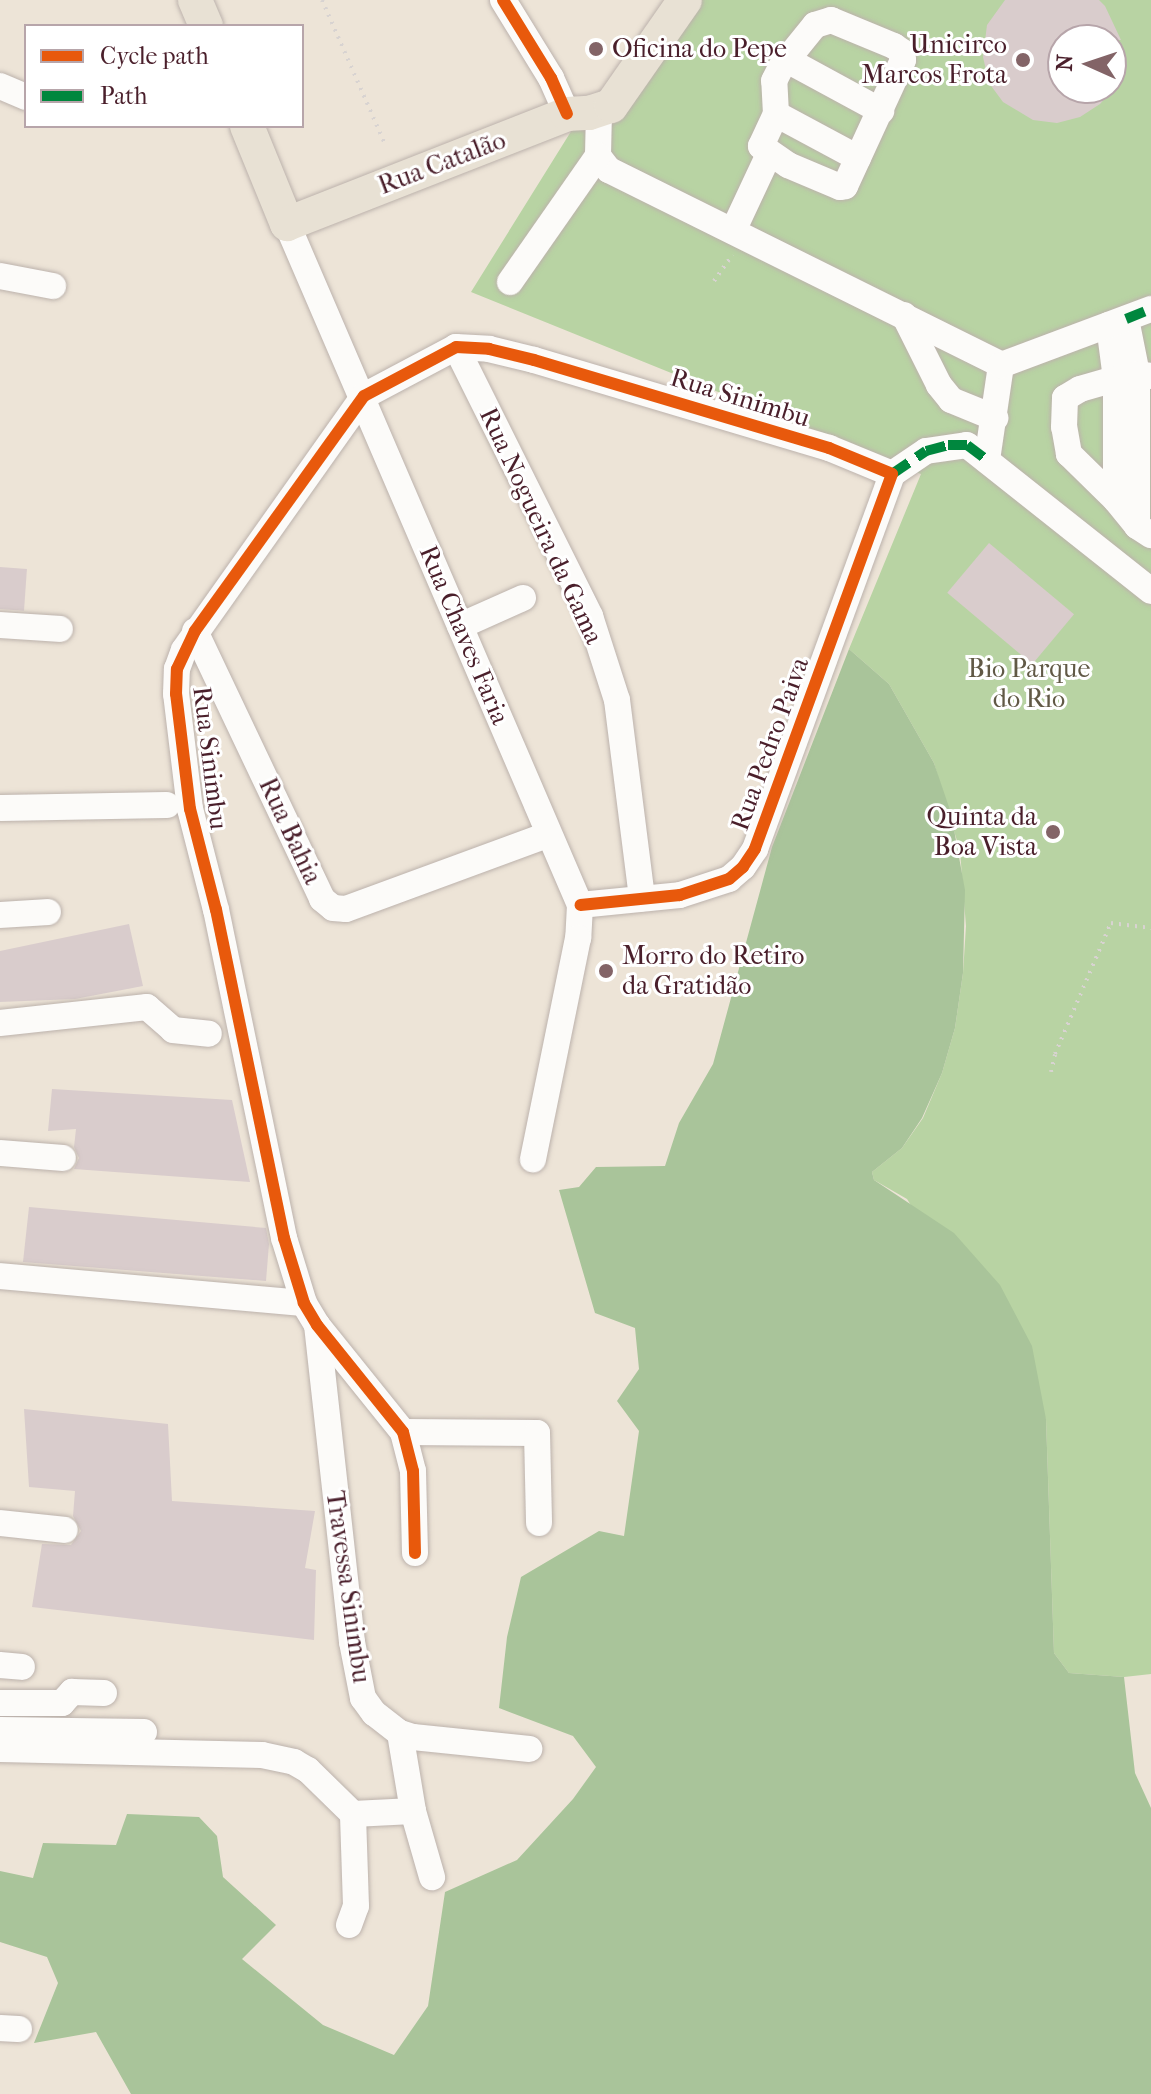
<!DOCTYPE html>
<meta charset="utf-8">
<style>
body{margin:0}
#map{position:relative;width:1151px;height:2094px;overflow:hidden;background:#ede4d7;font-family:"IM FELL French Canon",serif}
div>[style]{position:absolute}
.green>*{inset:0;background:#b8d3a3}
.forest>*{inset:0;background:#a9c49a}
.building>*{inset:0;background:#d9cccc;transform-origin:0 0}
.path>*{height:4px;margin-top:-2px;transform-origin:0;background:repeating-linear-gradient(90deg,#d8d3d1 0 2px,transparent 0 8px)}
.roads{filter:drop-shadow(0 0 2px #bcb2ac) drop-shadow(0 0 2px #bcb2ac)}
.minor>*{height:26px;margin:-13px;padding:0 13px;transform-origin:13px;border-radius:13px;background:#fcfbf9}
.major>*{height:34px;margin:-17px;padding:0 17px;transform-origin:17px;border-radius:17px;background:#e8e1d4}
.quiet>*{height:10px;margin-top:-5px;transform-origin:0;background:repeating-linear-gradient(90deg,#00873e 0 20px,transparent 0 30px)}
.cycleway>*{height:12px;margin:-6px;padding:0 6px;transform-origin:6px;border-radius:6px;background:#e8590c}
.dots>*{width:22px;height:22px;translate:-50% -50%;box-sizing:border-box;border:4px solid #fff;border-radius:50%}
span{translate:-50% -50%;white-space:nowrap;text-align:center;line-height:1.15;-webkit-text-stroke:6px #fff;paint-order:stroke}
.poi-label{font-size:26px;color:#4a1f2b}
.right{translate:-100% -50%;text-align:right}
.left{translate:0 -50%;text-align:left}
.street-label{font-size:26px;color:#4a1f2b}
.park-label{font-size:26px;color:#615946}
.legend{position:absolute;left:24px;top:24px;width:280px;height:104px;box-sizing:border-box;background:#fff;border:2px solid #b7a5aa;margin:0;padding:10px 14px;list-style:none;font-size:24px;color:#4a1f2b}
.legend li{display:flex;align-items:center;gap:16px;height:40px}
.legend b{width:40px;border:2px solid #b7a5aa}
.north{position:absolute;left:1047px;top:24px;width:80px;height:80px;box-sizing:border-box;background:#fff;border:2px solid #b7a5aa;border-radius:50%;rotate:273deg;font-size:22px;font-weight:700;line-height:32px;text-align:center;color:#4a1f2b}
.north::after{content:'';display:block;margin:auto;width:28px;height:36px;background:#836467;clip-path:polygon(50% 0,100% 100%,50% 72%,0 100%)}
</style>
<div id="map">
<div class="green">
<i style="clip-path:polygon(evenodd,688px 0,1151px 0,1151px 1674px,1124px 1677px,1069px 1673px,1054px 1653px,1046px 1419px,907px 1199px,874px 1180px,872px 1172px,902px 1148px,923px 1118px,942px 1073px,955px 1028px,963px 973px,966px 926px,960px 851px,934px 763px,889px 684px,849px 649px,921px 474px,471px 292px,575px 125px,688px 0,1063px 40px,1111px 40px,1111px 88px,1063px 88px,1063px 40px)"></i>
</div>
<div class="forest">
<i style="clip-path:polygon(849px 649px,889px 684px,934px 763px,951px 813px,965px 890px,963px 973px,955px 1028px,942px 1073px,922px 1118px,902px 1148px,872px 1172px,874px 1180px,954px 1233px,1000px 1285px,1032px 1346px,1046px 1419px,1054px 1653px,1069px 1673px,1124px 1677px,1135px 1773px,1151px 1808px,1151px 2094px,131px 2094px,96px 2032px,34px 2043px,58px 1983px,47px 1957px,0 1942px,0 1871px,33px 1878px,43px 1843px,116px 1845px,127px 1814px,199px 1817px,217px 1836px,223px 1877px,276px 1925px,242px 1959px,323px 2025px,394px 2055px,428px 2006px,445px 1892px,517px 1860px,573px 1799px,596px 1767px,573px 1736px,499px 1708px,507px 1637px,521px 1577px,599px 1531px,624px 1536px,639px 1431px,617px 1401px,639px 1369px,635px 1328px,595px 1313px,559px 1190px,579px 1187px,596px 1167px,665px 1166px,679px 1123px,713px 1064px,772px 847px)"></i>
</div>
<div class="building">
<i style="clip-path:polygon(1005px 0,1099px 0,1105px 6px,1121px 40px,1063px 40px,1063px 88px,1114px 88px,1100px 104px,1080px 117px,1057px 123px,1033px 120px,1003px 102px,989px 83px,983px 57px,987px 25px)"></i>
<i style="left:989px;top:543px;width:111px;height:65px;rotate:40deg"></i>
<i style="left:0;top:567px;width:27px;height:42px;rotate:4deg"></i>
<i style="clip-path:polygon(129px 924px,143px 986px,75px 999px,0 1002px,0 951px)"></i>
<i style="clip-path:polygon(52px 1089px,232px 1100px,250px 1182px,74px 1169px,79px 1158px,74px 1147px,76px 1129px,48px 1131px)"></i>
<i style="clip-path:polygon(29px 1207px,266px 1228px,269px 1244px,266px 1281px,23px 1262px)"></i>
<i style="clip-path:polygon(24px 1409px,168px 1424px,172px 1501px,315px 1511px,305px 1568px,316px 1570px,314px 1640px,32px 1607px,42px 1544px,71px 1545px,81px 1531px,73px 1516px,75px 1491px,29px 1487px)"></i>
</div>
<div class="path">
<i style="left:322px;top:0;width:155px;rotate:66.4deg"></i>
<i style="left:714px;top:281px;width:32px;rotate:-55deg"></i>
<i style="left:1051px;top:1072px;width:18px;rotate:-77deg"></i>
<i style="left:1055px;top:1054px;width:142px;rotate:-66.9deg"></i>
<i style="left:1111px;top:923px;width:40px;rotate:7.1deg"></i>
</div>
<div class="roads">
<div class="minor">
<i style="left:503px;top:0;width:92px;rotate:58.4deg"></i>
<i style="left:551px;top:78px;width:39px;rotate:66deg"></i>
<i style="left:831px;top:20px;width:68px;rotate:22.4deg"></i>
<i style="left:894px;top:46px;width:9px;rotate:36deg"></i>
<i style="left:901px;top:51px;width:9px;rotate:77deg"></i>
<i style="left:903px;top:60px;width:139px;rotate:114.7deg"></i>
<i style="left:845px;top:186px;width:5px;rotate:169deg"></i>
<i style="left:840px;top:187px;width:56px;rotate:-157.1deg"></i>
<i style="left:788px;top:165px;width:33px;rotate:-145deg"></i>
<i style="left:761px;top:146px;width:35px;rotate:-65deg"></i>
<i style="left:776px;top:114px;width:33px;rotate:-93deg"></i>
<i style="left:774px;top:81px;width:16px;rotate:-63deg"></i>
<i style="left:781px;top:67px;width:54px;rotate:-51deg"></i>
<i style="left:815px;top:25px;width:17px;rotate:-17deg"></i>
<i style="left:789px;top:61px;width:105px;rotate:28.5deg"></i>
<i style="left:0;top:86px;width:28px;rotate:23deg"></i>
<i style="left:599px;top:111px;width:45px;rotate:91.3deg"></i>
<i style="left:598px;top:156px;width:18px;rotate:52deg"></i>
<i style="left:609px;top:170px;width:438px;rotate:26.4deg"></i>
<i style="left:776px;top:114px;width:93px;rotate:28.2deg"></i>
<i style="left:287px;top:224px;width:741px;rotate:66.72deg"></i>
<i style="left:580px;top:905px;width:33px;rotate:93deg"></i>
<i style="left:578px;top:938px;width:226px;rotate:101.5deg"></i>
<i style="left:733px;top:231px;width:85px;rotate:-64.9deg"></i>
<i style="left:0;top:276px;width:54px;rotate:10.7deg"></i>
<i style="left:510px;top:282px;width:154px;rotate:-55.1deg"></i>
<i style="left:904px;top:315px;width:78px;rotate:63.4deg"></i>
<i style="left:939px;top:385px;width:19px;rotate:51deg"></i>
<i style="left:951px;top:400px;width:48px;rotate:22.2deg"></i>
<i style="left:1126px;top:319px;width:56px;rotate:78.7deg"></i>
<i style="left:1137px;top:374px;width:152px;rotate:90deg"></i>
<i style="left:1109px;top:325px;width:54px;rotate:82.6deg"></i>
<i style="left:1116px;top:379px;width:121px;rotate:90deg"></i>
<i style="left:1116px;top:500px;width:33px;rotate:51deg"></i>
<i style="left:1137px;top:526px;width:17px;rotate:33deg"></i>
<i style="left:456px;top:347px;width:301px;rotate:63.5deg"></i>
<i style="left:590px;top:616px;width:88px;rotate:72.2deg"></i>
<i style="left:617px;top:700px;width:200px;rotate:82.8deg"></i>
<i style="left:987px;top:460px;width:96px;rotate:-81.6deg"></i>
<i style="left:1001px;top:365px;width:160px;rotate:-20.5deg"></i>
<i style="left:892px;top:474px;width:41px;rotate:-34.1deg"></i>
<i style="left:926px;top:451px;width:41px;rotate:-8.3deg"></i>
<i style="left:967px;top:445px;width:235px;rotate:38.4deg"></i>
<i style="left:1116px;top:500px;width:66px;rotate:-135.6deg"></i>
<i style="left:1069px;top:454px;width:27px;rotate:-100deg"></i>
<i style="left:1064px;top:427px;width:29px;rotate:-88deg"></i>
<i style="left:1065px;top:398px;width:17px;rotate:-31deg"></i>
<i style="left:1080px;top:389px;width:37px;rotate:-16deg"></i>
<i style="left:1116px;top:379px;width:22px;rotate:-13deg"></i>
<i style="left:1137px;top:374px;width:14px;rotate:8deg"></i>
<i style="left:0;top:625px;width:60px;rotate:3.8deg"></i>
<i style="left:460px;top:626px;width:69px;rotate:-24deg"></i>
<i style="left:195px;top:631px;width:297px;rotate:64.6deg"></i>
<i style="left:322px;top:899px;width:14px;rotate:39deg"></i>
<i style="left:333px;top:908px;width:13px;rotate:4deg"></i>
<i style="left:346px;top:909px;width:214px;rotate:-20.2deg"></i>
<i style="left:0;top:808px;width:167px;rotate:-1deg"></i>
<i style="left:580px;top:905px;width:100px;rotate:-5.7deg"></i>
<i style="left:680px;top:895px;width:52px;rotate:-18.1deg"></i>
<i style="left:729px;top:879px;width:18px;rotate:-41deg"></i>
<i style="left:743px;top:867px;width:22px;rotate:-56deg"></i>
<i style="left:755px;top:849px;width:399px;rotate:-69.9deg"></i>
<i style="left:0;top:915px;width:48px;rotate:-3.6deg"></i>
<i style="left:0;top:1023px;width:148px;rotate:-6.2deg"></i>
<i style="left:147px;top:1007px;width:35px;rotate:41deg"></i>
<i style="left:173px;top:1030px;width:36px;rotate:6deg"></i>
<i style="left:0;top:1153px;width:63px;rotate:4.5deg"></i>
<i style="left:0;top:1276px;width:305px;rotate:5.1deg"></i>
<i style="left:317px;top:1325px;width:319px;rotate:83.7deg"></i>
<i style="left:352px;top:1642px;width:57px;rotate:78.9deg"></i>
<i style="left:363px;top:1698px;width:19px;rotate:54deg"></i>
<i style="left:374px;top:1713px;width:33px;rotate:38deg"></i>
<i style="left:400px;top:1733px;width:14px;rotate:17deg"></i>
<i style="left:413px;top:1737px;width:117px;rotate:5.9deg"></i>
<i style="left:403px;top:1432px;width:134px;rotate:0.4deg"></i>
<i style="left:537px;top:1433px;width:90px;rotate:88.7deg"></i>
<i style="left:0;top:1523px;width:65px;rotate:6.1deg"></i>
<i style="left:415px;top:1553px;width:82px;rotate:-91.4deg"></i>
<i style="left:413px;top:1471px;width:40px;rotate:-104.4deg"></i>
<i style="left:403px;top:1432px;width:137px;rotate:-128.8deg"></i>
<i style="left:317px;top:1325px;width:26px;rotate:-121deg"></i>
<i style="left:304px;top:1303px;width:68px;rotate:-107.1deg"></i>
<i style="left:284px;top:1238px;width:335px;rotate:-101.7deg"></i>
<i style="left:216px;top:910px;width:104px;rotate:-104.4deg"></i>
<i style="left:190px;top:809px;width:116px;rotate:-96.9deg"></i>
<i style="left:176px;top:694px;width:25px;rotate:-88deg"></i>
<i style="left:177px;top:669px;width:20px;rotate:-70deg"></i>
<i style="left:184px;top:650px;width:311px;rotate:-54.7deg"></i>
<i style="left:364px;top:396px;width:104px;rotate:-28deg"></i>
<i style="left:456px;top:347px;width:33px;rotate:3deg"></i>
<i style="left:489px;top:349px;width:46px;rotate:13.7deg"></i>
<i style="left:534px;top:360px;width:308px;rotate:16.6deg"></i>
<i style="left:829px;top:448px;width:68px;rotate:22.4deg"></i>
<i style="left:0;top:1665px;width:22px;rotate:5deg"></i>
<i style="left:0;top:1703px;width:62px"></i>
<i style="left:62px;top:1703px;width:15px;rotate:-48deg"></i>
<i style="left:72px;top:1692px;width:32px;rotate:2deg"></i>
<i style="left:0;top:1730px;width:144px;rotate:0.8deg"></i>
<i style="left:400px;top:1733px;width:79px;rotate:80.5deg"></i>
<i style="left:413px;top:1811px;width:69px;rotate:73.9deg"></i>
<i style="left:0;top:1749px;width:262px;rotate:1.3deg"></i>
<i style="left:262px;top:1755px;width:33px;rotate:12deg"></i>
<i style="left:294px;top:1762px;width:16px;rotate:30deg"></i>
<i style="left:308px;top:1770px;width:63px;rotate:44.4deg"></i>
<i style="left:349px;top:1925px;width:20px;rotate:-70deg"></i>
<i style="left:356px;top:1906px;width:92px;rotate:-91.9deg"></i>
<i style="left:353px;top:1814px;width:60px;rotate:-2.9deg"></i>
<i style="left:0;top:2028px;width:19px;rotate:3deg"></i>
</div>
<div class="major">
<i style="left:195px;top:0;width:28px;rotate:67deg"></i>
<i style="left:247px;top:126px;width:106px;rotate:67.8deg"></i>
<i style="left:287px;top:224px;width:301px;rotate:-21.4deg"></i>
<i style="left:567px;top:114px;width:22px;rotate:-3deg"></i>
<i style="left:589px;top:113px;width:23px;rotate:-18deg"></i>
<i style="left:611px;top:106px;width:129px;rotate:-55.1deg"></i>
</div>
</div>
<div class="quiet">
<i style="left:1126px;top:319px;width:27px;rotate:-22deg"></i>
<i style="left:892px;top:474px;width:41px;rotate:-34.1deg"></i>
<i style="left:926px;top:451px;width:23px;rotate:-15deg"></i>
<i style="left:948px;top:445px;width:19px"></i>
<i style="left:967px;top:445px;width:25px;rotate:37deg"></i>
</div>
<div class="cycleway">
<i style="left:503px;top:0;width:92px;rotate:58.4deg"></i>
<i style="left:551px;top:78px;width:39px;rotate:66deg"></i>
<i style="left:415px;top:1553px;width:82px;rotate:-91.4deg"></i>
<i style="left:413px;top:1471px;width:40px;rotate:-104.4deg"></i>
<i style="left:403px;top:1432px;width:137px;rotate:-128.8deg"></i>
<i style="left:317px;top:1325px;width:26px;rotate:-121deg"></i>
<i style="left:304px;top:1303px;width:68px;rotate:-107.1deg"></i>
<i style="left:284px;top:1238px;width:335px;rotate:-101.7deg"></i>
<i style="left:216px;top:910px;width:104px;rotate:-104.4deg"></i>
<i style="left:190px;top:809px;width:116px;rotate:-96.9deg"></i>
<i style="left:176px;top:694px;width:25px;rotate:-88deg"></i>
<i style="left:177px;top:669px;width:42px;rotate:-64.7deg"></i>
<i style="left:195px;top:631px;width:289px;rotate:-54.3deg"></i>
<i style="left:364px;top:396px;width:104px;rotate:-28deg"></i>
<i style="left:456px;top:347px;width:33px;rotate:3deg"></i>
<i style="left:489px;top:349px;width:46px;rotate:13.7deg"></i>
<i style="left:534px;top:360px;width:308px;rotate:16.6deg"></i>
<i style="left:829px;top:448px;width:68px;rotate:22.4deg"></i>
<i style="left:892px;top:474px;width:399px;rotate:110.1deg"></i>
<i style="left:755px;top:849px;width:22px;rotate:124deg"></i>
<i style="left:743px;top:867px;width:18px;rotate:139deg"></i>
<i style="left:729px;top:879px;width:52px;rotate:161.9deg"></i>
<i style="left:680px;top:895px;width:100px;rotate:174.3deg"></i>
</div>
<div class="dots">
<i style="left:596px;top:49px;background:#836467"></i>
<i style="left:1023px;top:60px;background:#836467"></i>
<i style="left:1053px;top:832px;background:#836467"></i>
<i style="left:606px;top:971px;background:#836467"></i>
</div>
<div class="poi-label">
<span class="right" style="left:1007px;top:60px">Unicirco<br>Marcos Frota</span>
<span class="left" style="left:612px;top:49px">Oficina do Pepe</span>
<span class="right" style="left:1037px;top:832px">Quinta da<br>Boa Vista</span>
<span class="left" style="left:622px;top:971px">Morro do Retiro<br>da Gratidão</span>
</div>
<div class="street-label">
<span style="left:442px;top:163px;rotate:-21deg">Rua Catalão</span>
<span style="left:740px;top:398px;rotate:17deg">Rua Sinimbu</span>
<span style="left:541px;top:526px;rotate:65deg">Rua Nogueira da Gama</span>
<span style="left:464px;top:635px;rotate:67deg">Rua Chaves Faria</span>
<span style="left:770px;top:744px;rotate:-70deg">Rua Pedro Paiva</span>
<span style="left:210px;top:758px;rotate:83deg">Rua Sinimbu</span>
<span style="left:290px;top:831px;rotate:65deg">Rua Bahia</span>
<span style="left:348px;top:1587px;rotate:82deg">Travessa Sinimbu</span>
</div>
<div class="park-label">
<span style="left:1029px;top:684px">Bio Parque<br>do Rio</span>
</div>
<ul class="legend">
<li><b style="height:10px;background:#e8590c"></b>Cycle path</li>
<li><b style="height:10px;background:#00873e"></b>Path</li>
</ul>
<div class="north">N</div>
</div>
